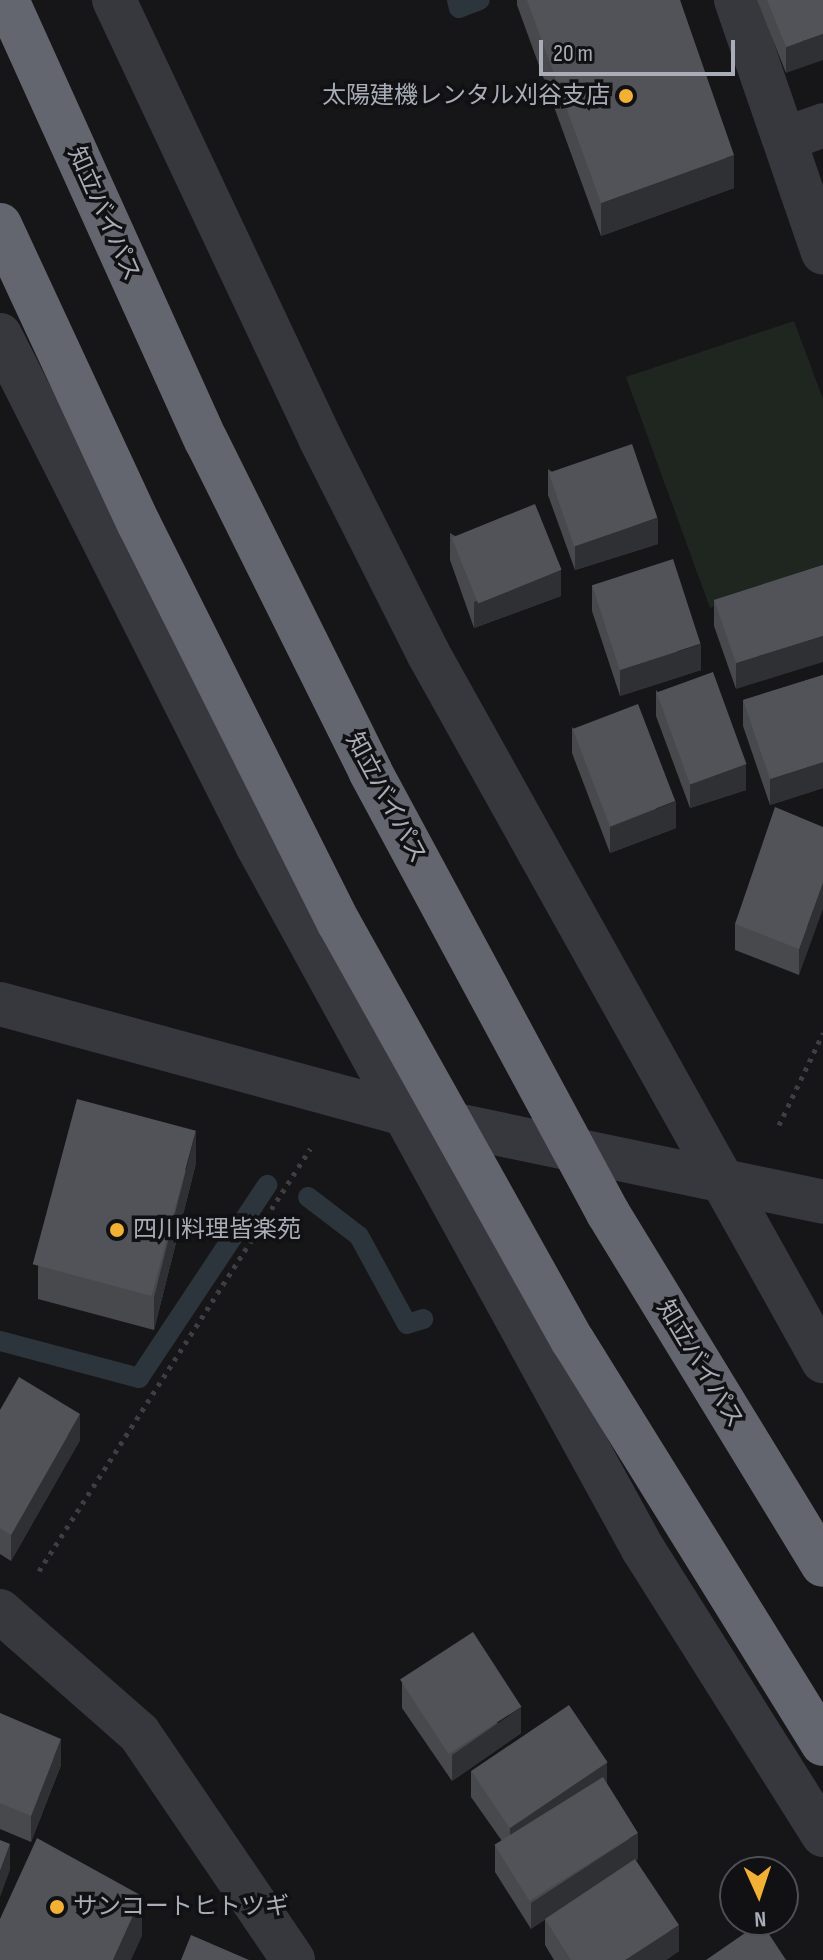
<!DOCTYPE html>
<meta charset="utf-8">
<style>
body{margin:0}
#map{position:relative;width:823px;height:1960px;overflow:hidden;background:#161618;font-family:"Sofia Sans Condensed","Noto Sans JP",sans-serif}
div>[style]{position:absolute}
.green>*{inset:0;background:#1e261f}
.stream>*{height:20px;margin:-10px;padding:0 10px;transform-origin:10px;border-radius:10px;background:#2c353c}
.path>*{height:5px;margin-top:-2.5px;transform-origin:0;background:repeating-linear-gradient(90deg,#3d3f44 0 4px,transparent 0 10px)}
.minor>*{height:44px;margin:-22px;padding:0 22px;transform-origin:22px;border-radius:22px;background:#37383d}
.highway-bridge>*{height:44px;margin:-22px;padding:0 22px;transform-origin:22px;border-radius:22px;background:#63666e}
.wall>*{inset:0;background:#47494d}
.shaded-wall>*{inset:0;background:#2f3033}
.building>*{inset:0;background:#525359;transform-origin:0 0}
.dots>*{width:22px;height:22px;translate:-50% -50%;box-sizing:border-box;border:4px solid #111113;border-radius:50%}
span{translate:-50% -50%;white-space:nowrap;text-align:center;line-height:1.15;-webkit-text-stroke:7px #111113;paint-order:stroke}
.poi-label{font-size:24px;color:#a8adb8}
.right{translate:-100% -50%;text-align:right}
.left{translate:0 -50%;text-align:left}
.street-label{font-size:24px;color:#a8adb8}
.north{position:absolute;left:719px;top:1856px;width:80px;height:80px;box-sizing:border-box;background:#111113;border:2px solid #4d4f55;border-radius:50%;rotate:177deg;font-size:22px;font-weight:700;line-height:32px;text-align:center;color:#a8adb8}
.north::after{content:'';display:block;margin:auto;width:28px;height:36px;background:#f2b134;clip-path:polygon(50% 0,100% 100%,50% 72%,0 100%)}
.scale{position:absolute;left:539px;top:40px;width:196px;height:36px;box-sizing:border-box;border:4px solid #a8adb8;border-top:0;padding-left:10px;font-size:24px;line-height:28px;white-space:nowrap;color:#a8adb8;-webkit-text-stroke:6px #111113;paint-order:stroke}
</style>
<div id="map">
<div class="green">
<i style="clip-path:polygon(794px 321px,823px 399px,823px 570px,710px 608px,626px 377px)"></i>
</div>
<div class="stream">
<i style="left:457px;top:0;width:8px;rotate:76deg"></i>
<i style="left:459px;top:8px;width:22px;rotate:-21deg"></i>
<i style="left:308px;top:1197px;width:64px;rotate:37.4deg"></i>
<i style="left:359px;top:1236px;width:100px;rotate:61.4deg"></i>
<i style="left:407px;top:1324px;width:17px;rotate:-17deg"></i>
<i style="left:0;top:1341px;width:144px;rotate:14.9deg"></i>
<i style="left:139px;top:1378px;width:232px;rotate:-56.4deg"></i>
</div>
<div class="path">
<i style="left:779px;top:1125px;width:102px;rotate:-64.4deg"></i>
<i style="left:39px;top:1571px;width:502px;rotate:-57.29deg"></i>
</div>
<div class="minor">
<i style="left:114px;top:0;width:484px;rotate:64.8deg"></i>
<i style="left:320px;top:438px;width:241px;rotate:63.3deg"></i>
<i style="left:428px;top:653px;width:811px;rotate:60.84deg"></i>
<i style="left:736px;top:0;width:267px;rotate:71deg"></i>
<i style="left:788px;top:138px;width:37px;rotate:-20deg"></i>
<i style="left:0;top:335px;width:573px;rotate:63.26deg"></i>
<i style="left:258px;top:847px;width:801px;rotate:61.26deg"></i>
<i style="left:643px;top:1549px;width:338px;rotate:57.8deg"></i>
<i style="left:0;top:1004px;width:423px;rotate:15.2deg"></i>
<i style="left:408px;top:1115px;width:424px;rotate:11.8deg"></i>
<i style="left:0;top:1611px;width:185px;rotate:41.3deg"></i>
<i style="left:139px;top:1733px;width:274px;rotate:55.8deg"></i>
</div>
<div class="highway-bridge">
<i style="left:7px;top:0;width:483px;rotate:65.7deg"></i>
<i style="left:206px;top:440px;width:369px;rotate:63.6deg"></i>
<i style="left:370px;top:771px;width:502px;rotate:61.7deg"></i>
<i style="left:608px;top:1213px;width:412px;rotate:58.6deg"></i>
<i style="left:0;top:225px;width:330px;rotate:65.1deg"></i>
<i style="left:139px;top:524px;width:446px;rotate:63.4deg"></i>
<i style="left:339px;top:923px;width:479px;rotate:60.8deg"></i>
<i style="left:573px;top:1341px;width:474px;rotate:58.2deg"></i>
</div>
<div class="wall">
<i style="clip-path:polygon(517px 0,680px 0,734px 188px,601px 236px,517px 5px)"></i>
<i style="clip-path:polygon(757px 0,823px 0,786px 73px)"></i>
<i style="clip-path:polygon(548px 469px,658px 544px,575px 570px,548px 495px)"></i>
<i style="clip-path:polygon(450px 533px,561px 596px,474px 628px,450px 560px)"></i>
<i style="clip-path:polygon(823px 565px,736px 689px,714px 626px,714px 600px)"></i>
<i style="clip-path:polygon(592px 585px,701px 670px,620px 696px,592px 611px)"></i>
<i style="clip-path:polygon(823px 675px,823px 788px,770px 805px,743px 726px,743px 700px)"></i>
<i style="clip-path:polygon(656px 690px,746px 790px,690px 808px,656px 716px)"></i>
<i style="clip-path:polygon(572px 727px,676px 828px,610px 853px,572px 753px)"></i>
<i style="clip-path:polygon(823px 827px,799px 975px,735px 950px,735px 924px)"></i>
<i style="clip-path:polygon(196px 1163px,154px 1330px,38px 1299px,38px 1266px)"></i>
<i style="clip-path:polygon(0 1410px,80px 1440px,11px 1561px,0 1554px)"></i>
<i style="clip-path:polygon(402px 1682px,521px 1733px,452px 1781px,402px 1708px)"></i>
<i style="clip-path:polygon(0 1713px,61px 1765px,31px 1842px,0 1829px)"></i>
<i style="clip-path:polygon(471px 1771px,607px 1785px,638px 1859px,635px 1861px,679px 1951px,666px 1960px,554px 1960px,545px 1945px,545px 1919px,531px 1929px,495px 1872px,495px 1846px,502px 1841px,471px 1797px)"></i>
</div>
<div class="shaded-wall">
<i style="clip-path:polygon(823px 34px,823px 60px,786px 73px,786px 47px)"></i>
<i style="clip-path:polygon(734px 155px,734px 188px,601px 236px,601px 203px)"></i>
<i style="clip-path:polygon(658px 518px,658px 544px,575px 570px,575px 544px)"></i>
<i style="clip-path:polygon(561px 570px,561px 596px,474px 628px,474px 602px)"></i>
<i style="clip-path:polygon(823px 636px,823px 662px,736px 689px,736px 663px)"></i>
<i style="clip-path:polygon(701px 644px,701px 670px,620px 696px,620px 670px)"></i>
<i style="clip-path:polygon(823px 762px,823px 788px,770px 805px,770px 779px)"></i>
<i style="clip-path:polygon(746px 764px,746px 790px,690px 808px,690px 782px)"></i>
<i style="clip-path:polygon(676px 801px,676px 828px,610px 853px,610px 827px)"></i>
<i style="clip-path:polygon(823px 883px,823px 909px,799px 975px,799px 949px)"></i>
<i style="clip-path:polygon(196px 1130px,196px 1163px,154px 1330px,154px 1297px)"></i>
<i style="clip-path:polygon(80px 1414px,80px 1440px,11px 1561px,11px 1535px)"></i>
<i style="clip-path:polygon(521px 1707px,521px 1733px,452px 1781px,452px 1755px)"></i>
<i style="clip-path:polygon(61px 1739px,61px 1765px,31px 1842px,31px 1816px)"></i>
<i style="clip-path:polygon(607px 1762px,607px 1788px,510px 1852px,510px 1826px)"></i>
<i style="clip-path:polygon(638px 1833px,638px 1859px,531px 1929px,531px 1903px)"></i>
<i style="clip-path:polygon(10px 1844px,10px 1870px,0 1897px,0 1871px)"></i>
<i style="clip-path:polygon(142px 1896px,142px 1936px,131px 1960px,113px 1960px)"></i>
<i style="clip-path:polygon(679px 1925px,679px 1951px,666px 1960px,625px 1960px)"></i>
</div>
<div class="building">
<i style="clip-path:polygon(527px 0,680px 0,734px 155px,601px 203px)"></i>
<i style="clip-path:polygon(767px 0,823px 0,823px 34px,786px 47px)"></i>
<i style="left:632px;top:444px;width:78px;height:88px;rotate:71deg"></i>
<i style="left:535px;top:504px;width:71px;height:90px;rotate:68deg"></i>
<i style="left:673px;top:559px;width:89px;height:85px;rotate:72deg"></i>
<i style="clip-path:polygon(823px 565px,823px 636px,736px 663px,714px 600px)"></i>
<i style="left:713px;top:672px;width:98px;height:60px;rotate:70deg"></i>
<i style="clip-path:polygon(823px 675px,823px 762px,770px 779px,743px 700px)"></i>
<i style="left:638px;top:704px;width:104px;height:70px;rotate:69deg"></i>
<i style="clip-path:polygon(775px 807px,823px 827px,823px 883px,799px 949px,735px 924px)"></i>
<i style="left:77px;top:1099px;width:123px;height:171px;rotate:15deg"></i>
<i style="clip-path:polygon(19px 1377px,80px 1414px,11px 1535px,0 1528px,0 1410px)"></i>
<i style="left:473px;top:1632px;width:89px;height:87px;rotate:57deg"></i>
<i style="left:569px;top:1705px;width:69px;height:118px;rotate:56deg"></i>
<i style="clip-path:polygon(0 1713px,61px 1739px,31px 1816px,0 1803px)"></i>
<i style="left:603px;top:1777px;width:66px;height:128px;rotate:58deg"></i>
<i style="clip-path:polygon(37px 1838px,142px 1896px,113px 1960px,0 1960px,0 1919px)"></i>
<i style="clip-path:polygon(0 1840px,10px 1844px,0 1871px)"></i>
<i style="clip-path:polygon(635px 1859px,679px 1925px,625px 1960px,571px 1960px,545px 1919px)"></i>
<i style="clip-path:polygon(761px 1922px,786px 1960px,706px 1960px)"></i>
<i style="clip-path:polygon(191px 1935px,249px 1960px,181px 1960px)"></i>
</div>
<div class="dots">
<i style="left:626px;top:96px;background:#f2b134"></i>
<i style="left:117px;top:1230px;background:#f2b134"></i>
<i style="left:57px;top:1907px;background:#f2b134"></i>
</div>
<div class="poi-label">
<span class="right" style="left:610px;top:96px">太陽建機レンタル刈谷支店</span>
<span class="left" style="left:133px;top:1230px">四川料理皆楽苑</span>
<span class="left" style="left:73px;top:1907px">サンコートヒトツギ</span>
</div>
<div class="street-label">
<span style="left:104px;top:214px;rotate:66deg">知立バイパス</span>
<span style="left:386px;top:798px;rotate:62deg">知立バイパス</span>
<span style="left:700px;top:1364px;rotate:59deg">知立バイパス</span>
</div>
<div class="north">N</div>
<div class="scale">20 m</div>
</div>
